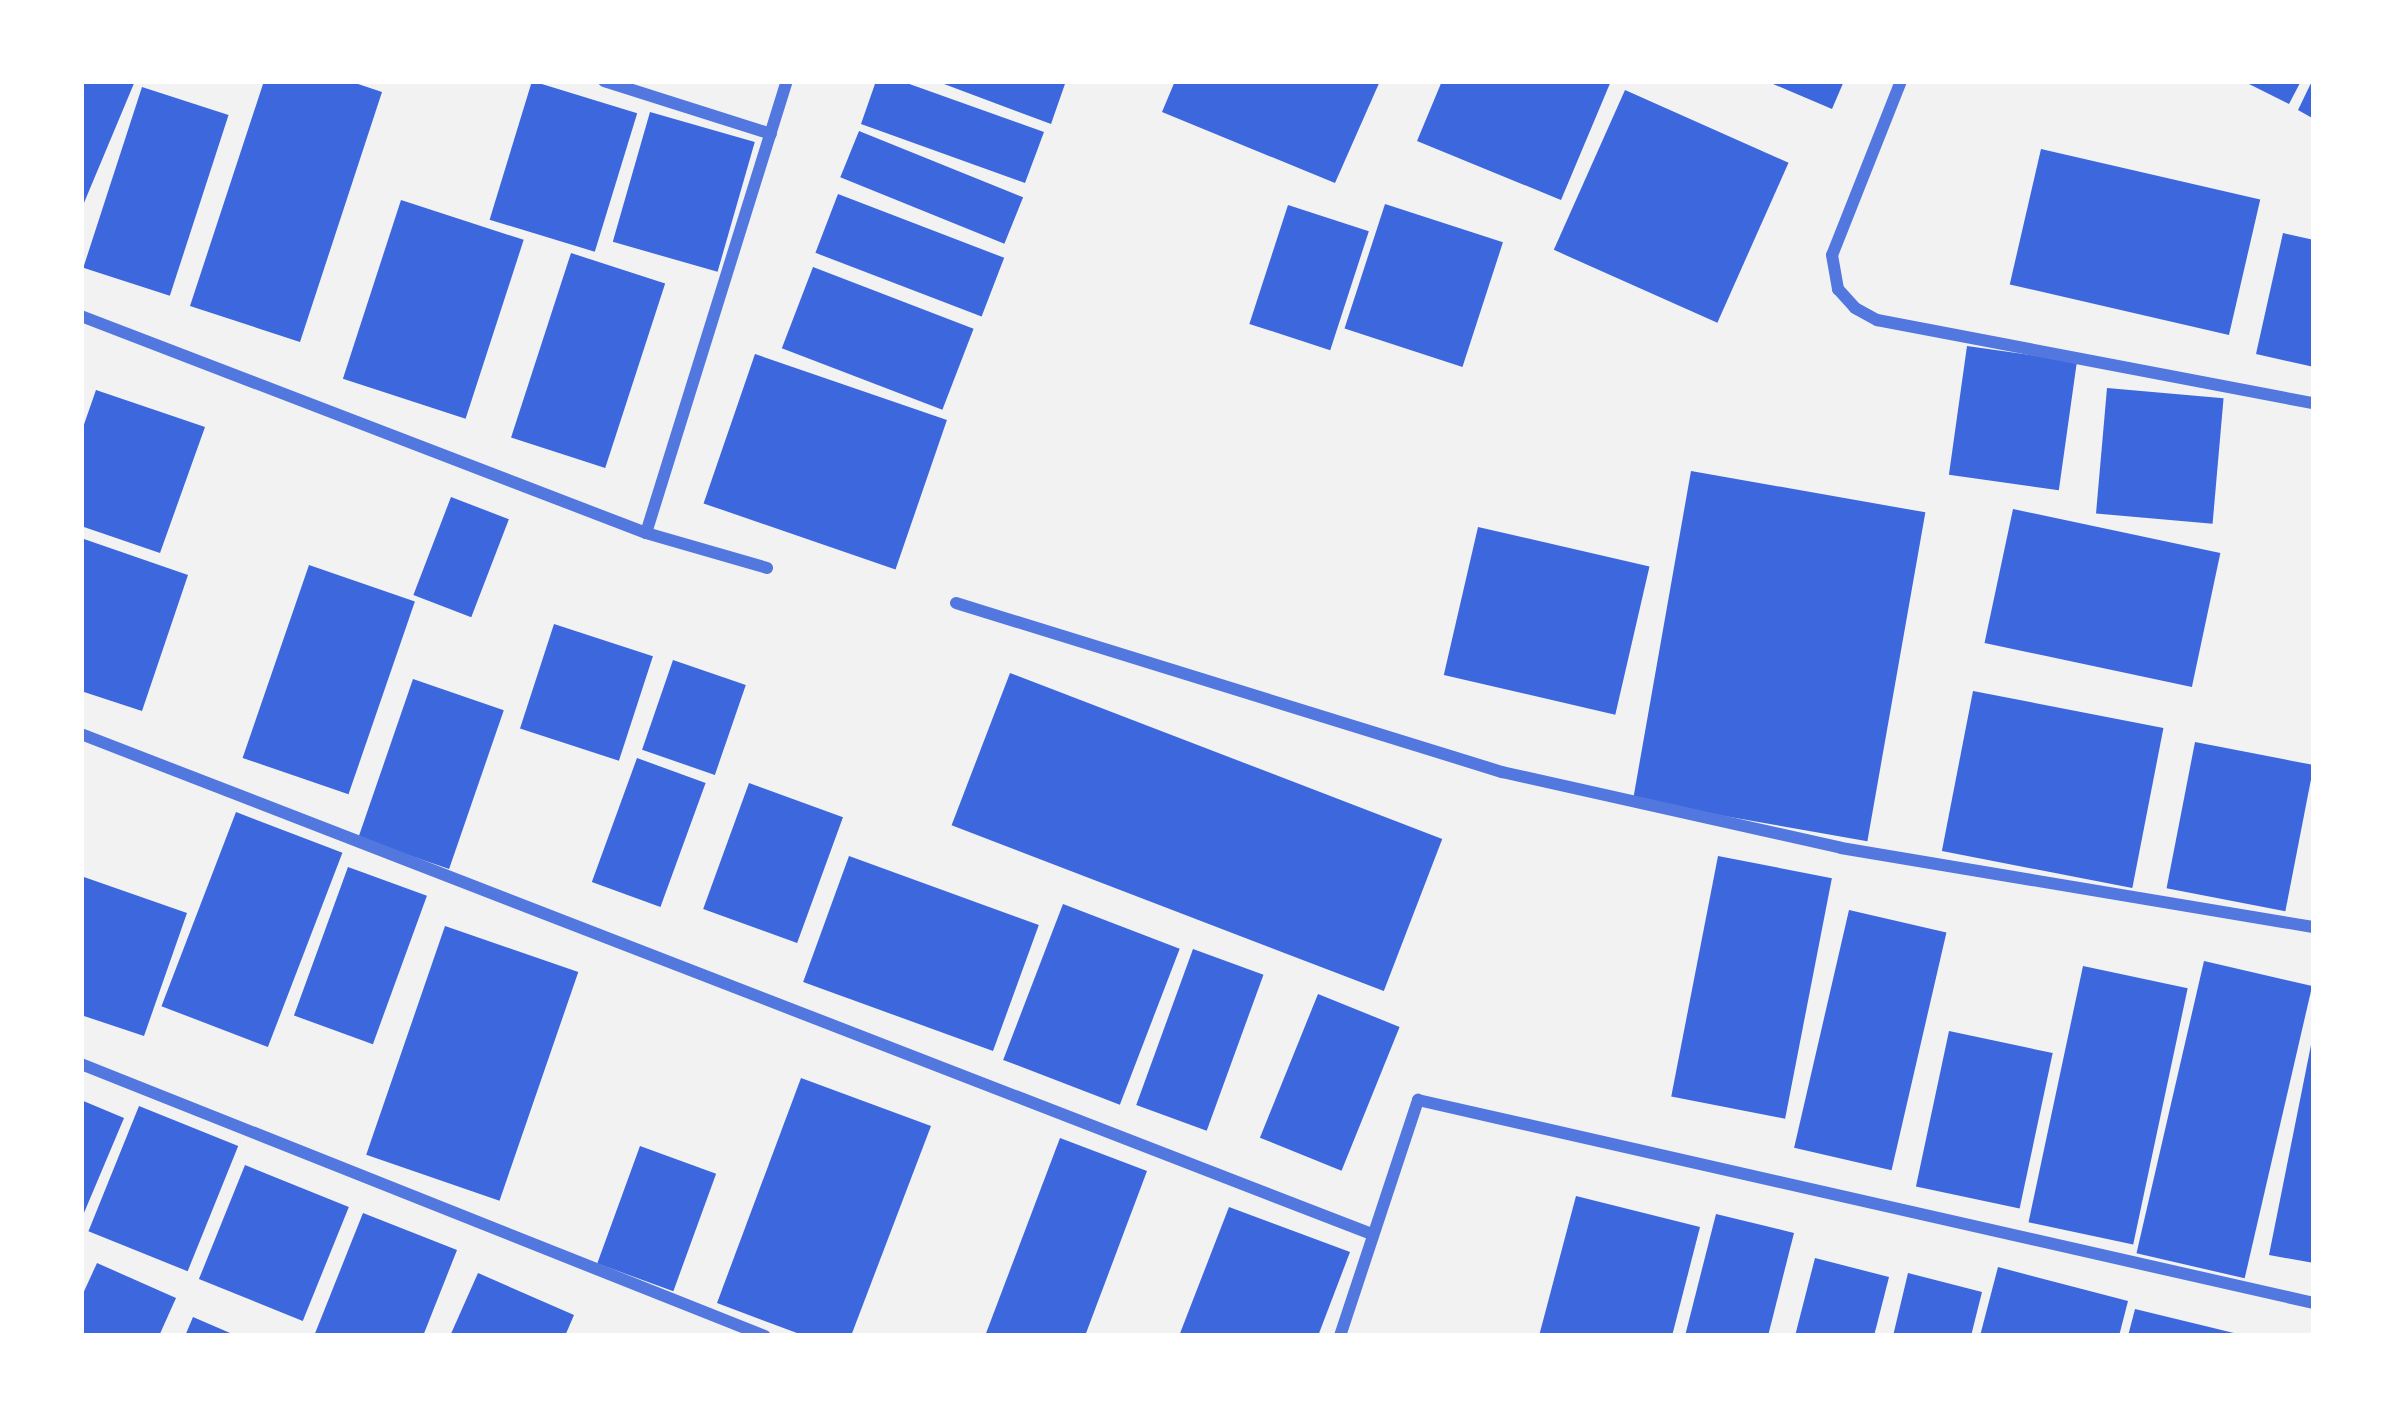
<!DOCTYPE html>
<style>
body{margin:0}
#map{position:relative;width:2395px;height:1417px;overflow:hidden;background:#f2f2f2;font-family:"Playfair Display",serif}
div>[style]{position:absolute}
.building>*{inset:0;background:#3d67dc;transform-origin:0 0}
.minor>*{height:12px;margin:-6px;padding:0 6px;transform-origin:6px;border-radius:6px;background:#5277de}
span{translate:-50% -50%;white-space:nowrap;text-align:center;line-height:1.15;-webkit-text-stroke:10px #fff;paint-order:stroke}
.frame{position:absolute;inset:0;border:84px solid #fff;pointer-events:none}
</style>
<div id="map">
<div class="building">
<i style="clip-path:polygon(81px 81px,135px 81px,81px 210px)"></i>
<i style="clip-path:polygon(264px 81px,349px 81px,382px 92px,300px 342px,190px 306px)"></i>
<i style="left:532px;top:81px;width:110px;height:145px;rotate:17deg"></i>
<i style="clip-path:polygon(876px 81px,901px 81px,1044px 132px,1025px 183px,861px 124px)"></i>
<i style="clip-path:polygon(936px 81px,1066px 81px,1051px 124px)"></i>
<i style="clip-path:polygon(1175px 81px,1380px 81px,1335px 183px,1162px 112px)"></i>
<i style="clip-path:polygon(1442px 81px,1611px 81px,1561px 200px,1417px 141px)"></i>
<i style="clip-path:polygon(1766px 81px,1844px 81px,1832px 109px)"></i>
<i style="clip-path:polygon(2243px 81px,2301px 81px,2289px 104px)"></i>
<i style="clip-path:polygon(2312px 81px,2314px 81px,2314px 119px,2298px 110px)"></i>
<i style="left:142px;top:87px;width:91px;height:190px;rotate:18deg"></i>
<i style="left:1625px;top:90px;width:179px;height:175px;rotate:24deg"></i>
<i style="left:650px;top:112px;width:109px;height:135px;rotate:16deg"></i>
<i style="left:859px;top:131px;width:177px;height:50px;rotate:22deg"></i>
<i style="left:2041px;top:149px;width:225px;height:139px;rotate:13deg"></i>
<i style="left:838px;top:194px;width:178px;height:63px;rotate:21deg"></i>
<i style="left:401px;top:200px;width:129px;height:188px;rotate:18deg"></i>
<i style="left:1385px;top:204px;width:124px;height:131px;rotate:18deg"></i>
<i style="left:1288px;top:205px;width:85px;height:125px;rotate:18deg"></i>
<i style="clip-path:polygon(2283px 233px,2314px 240px,2314px 367px,2256px 354px)"></i>
<i style="left:571px;top:253px;width:99px;height:194px;rotate:18deg"></i>
<i style="left:813px;top:267px;width:172px;height:87px;rotate:21deg"></i>
<i style="left:1967px;top:346px;width:111px;height:130px;rotate:8deg"></i>
<i style="left:755px;top:354px;width:203px;height:158px;rotate:19deg"></i>
<i style="left:2107px;top:388px;width:117px;height:126px;rotate:5deg"></i>
<i style="clip-path:polygon(96px 390px,205px 427px,160px 553px,81px 526px,81px 433px)"></i>
<i style="left:1691px;top:471px;width:238px;height:334px;rotate:10deg"></i>
<i style="left:451px;top:497px;width:62px;height:105px;rotate:21deg"></i>
<i style="left:2013px;top:509px;width:212px;height:137px;rotate:12deg"></i>
<i style="left:1478px;top:527px;width:176px;height:152px;rotate:13deg"></i>
<i style="clip-path:polygon(81px 538px,188px 575px,142px 711px,81px 691px)"></i>
<i style="left:309px;top:565px;width:112px;height:204px;rotate:19deg"></i>
<i style="left:554px;top:624px;width:104px;height:110px;rotate:18deg"></i>
<i style="left:673px;top:660px;width:77px;height:95px;rotate:19deg"></i>
<i style="left:1010px;top:673px;width:463px;height:163px;rotate:21deg"></i>
<i style="left:413px;top:679px;width:96px;height:168px;rotate:19deg"></i>
<i style="left:1973px;top:691px;width:194px;height:163px;rotate:11deg"></i>
<i style="left:2195px;top:742px;width:121px;height:149px;rotate:11deg"></i>
<i style="left:637px;top:758px;width:73px;height:132px;rotate:20deg"></i>
<i style="left:749px;top:783px;width:100px;height:134px;rotate:20deg"></i>
<i style="left:236px;top:812px;width:114px;height:208px;rotate:21deg"></i>
<i style="left:849px;top:856px;width:202px;height:134px;rotate:20deg"></i>
<i style="left:1718px;top:856px;width:116px;height:245px;rotate:11deg"></i>
<i style="left:348px;top:867px;width:84px;height:158px;rotate:20deg"></i>
<i style="clip-path:polygon(81px 876px,187px 913px,144px 1036px,81px 1015px)"></i>
<i style="left:1063px;top:904px;width:125px;height:167px;rotate:21deg"></i>
<i style="left:1849px;top:910px;width:100px;height:244px;rotate:13deg"></i>
<i style="left:445px;top:926px;width:141px;height:242px;rotate:19deg"></i>
<i style="left:1193px;top:949px;width:75px;height:166px;rotate:20deg"></i>
<i style="left:2204px;top:961px;width:111px;height:300px;rotate:13deg"></i>
<i style="left:2083px;top:966px;width:107px;height:262px;rotate:12deg"></i>
<i style="left:1318px;top:994px;width:88px;height:155px;rotate:22deg"></i>
<i style="left:1949px;top:1031px;width:106px;height:159px;rotate:12deg"></i>
<i style="clip-path:polygon(2312px 1040px,2314px 1041px,2314px 1263px,2269px 1255px)"></i>
<i style="clip-path:polygon(801px 1078px,931px 1126px,851px 1336px,805px 1336px,717px 1303px)"></i>
<i style="clip-path:polygon(81px 1100px,124px 1118px,81px 1220px)"></i>
<i style="left:139px;top:1106px;width:107px;height:135px;rotate:22deg"></i>
<i style="clip-path:polygon(1060px 1138px,1147px 1171px,1085px 1336px,985px 1336px)"></i>
<i style="left:640px;top:1146px;width:81px;height:125px;rotate:20deg"></i>
<i style="left:245px;top:1165px;width:112px;height:123px;rotate:22deg"></i>
<i style="clip-path:polygon(1576px 1196px,1700px 1227px,1672px 1336px,1539px 1336px)"></i>
<i style="clip-path:polygon(1229px 1207px,1350px 1252px,1318px 1336px,1179px 1336px)"></i>
<i style="clip-path:polygon(363px 1213px,457px 1250px,423px 1336px,314px 1336px)"></i>
<i style="clip-path:polygon(1716px 1214px,1794px 1233px,1768px 1336px,1685px 1336px)"></i>
<i style="clip-path:polygon(1815px 1258px,1889px 1277px,1874px 1336px,1795px 1336px)"></i>
<i style="clip-path:polygon(97px 1263px,176px 1298px,159px 1336px,81px 1336px,81px 1298px)"></i>
<i style="clip-path:polygon(1998px 1267px,2128px 1301px,2119px 1336px,1980px 1336px)"></i>
<i style="clip-path:polygon(478px 1273px,574px 1315px,565px 1336px,450px 1336px)"></i>
<i style="clip-path:polygon(1908px 1273px,1982px 1292px,1971px 1336px,1893px 1336px)"></i>
<i style="clip-path:polygon(2135px 1309px,2238px 1334px,2238px 1336px,2128px 1336px)"></i>
<i style="clip-path:polygon(193px 1317px,237px 1336px,185px 1336px)"></i>
</div>
<div class="minor">
<i style="left:604px;top:81px;width:175px;rotate:17.6deg"></i>
<i style="left:1901px;top:81px;width:187px;rotate:111.6deg"></i>
<i style="left:1832px;top:255px;width:35px;rotate:80deg"></i>
<i style="left:1838px;top:289px;width:25px;rotate:48deg"></i>
<i style="left:1855px;top:308px;width:25px;rotate:29deg"></i>
<i style="left:1877px;top:320px;width:445px;rotate:10.8deg"></i>
<i style="left:81px;top:316px;width:605px;rotate:21.01deg"></i>
<i style="left:646px;top:533px;width:126px;rotate:16.1deg"></i>
<i style="left:646px;top:533px;width:473px;rotate:-72.7deg"></i>
<i style="left:956px;top:603px;width:572px;rotate:17.2deg"></i>
<i style="left:1502px;top:772px;width:347px;rotate:12.6deg"></i>
<i style="left:1841px;top:848px;width:480px;rotate:9.5deg"></i>
<i style="left:81px;top:734px;width:1381px;rotate:21.18deg"></i>
<i style="left:81px;top:1064px;width:736px;rotate:21.69deg"></i>
<i style="left:1340px;top:1336px;width:249px;rotate:-71.7deg"></i>
<i style="left:1418px;top:1100px;width:919px;rotate:12.77deg"></i>
</div>
<div class="frame"></div>
</div>
